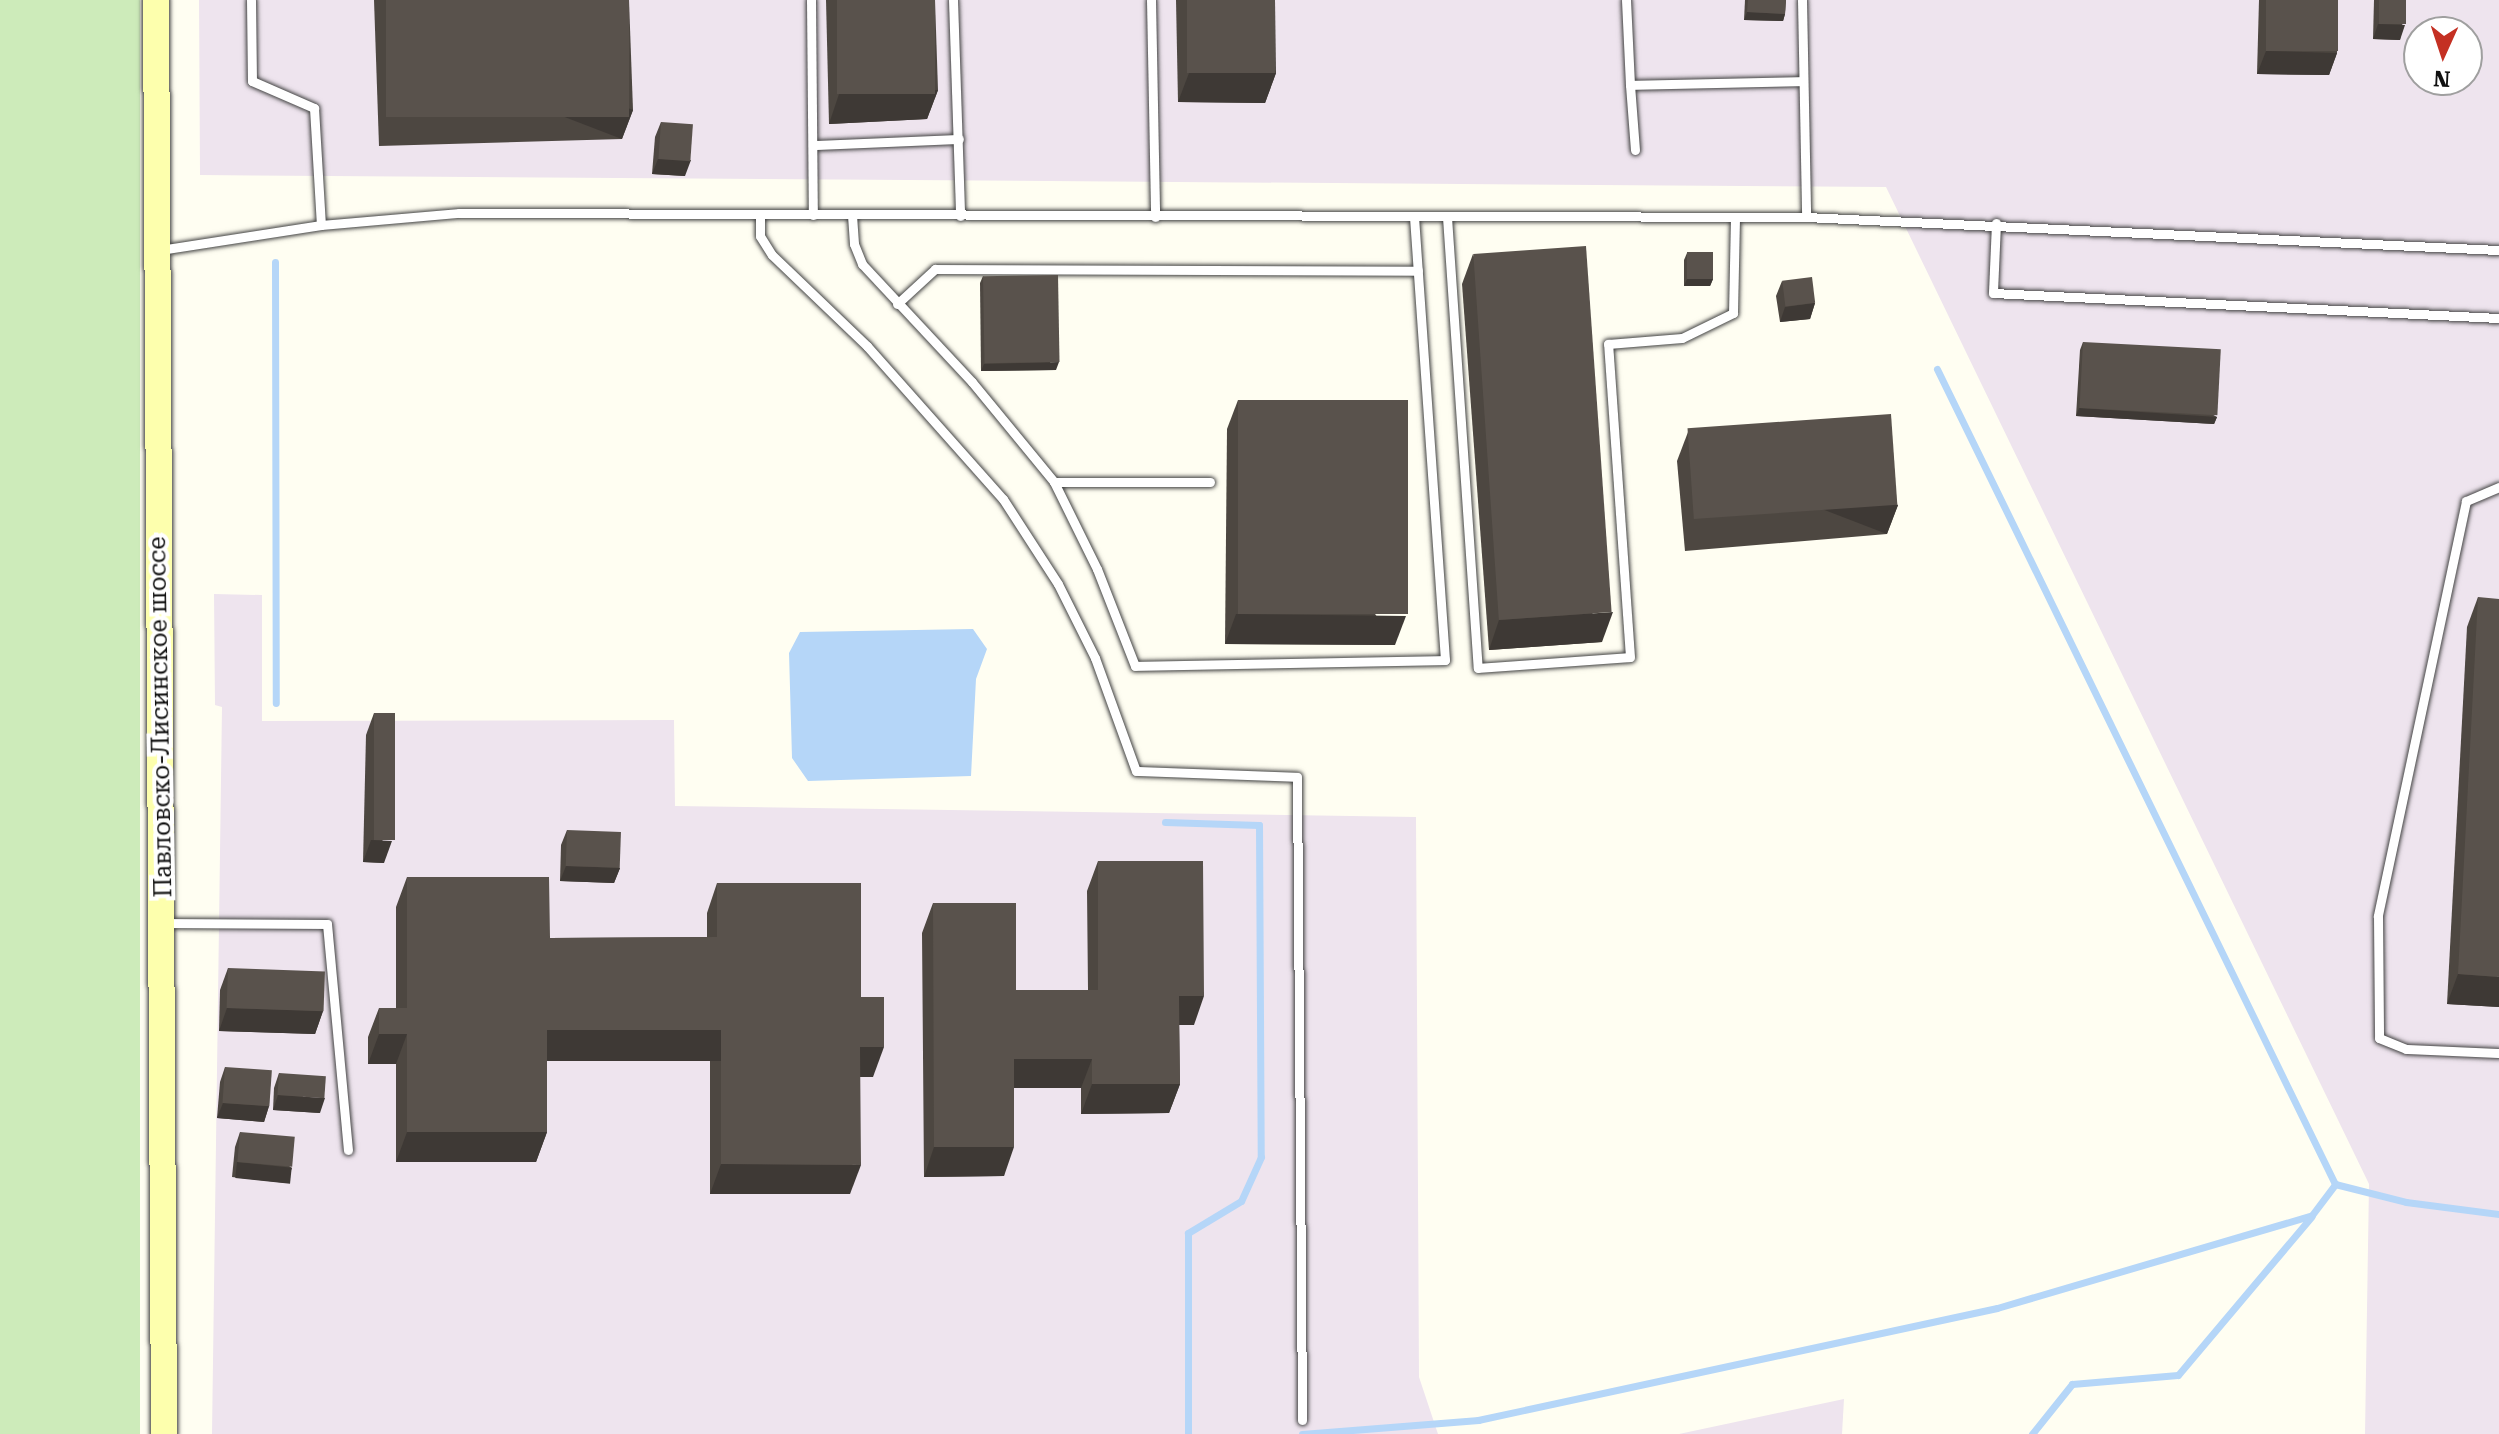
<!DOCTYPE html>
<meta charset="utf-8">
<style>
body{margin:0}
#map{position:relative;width:2499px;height:1434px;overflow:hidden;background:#fffef2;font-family:"Roboto Serif",serif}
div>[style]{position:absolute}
.industrial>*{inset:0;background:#eee4ee}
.green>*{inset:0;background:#cdebba;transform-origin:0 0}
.water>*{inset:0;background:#b5d6f8}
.stream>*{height:7px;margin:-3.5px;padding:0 3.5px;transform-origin:3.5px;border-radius:3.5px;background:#b5d6f8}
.roads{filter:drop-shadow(0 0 2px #434343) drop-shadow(0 0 2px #434343)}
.service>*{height:9px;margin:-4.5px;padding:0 4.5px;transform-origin:4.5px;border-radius:4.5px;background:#fff}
.secondary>*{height:26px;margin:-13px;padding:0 13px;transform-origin:13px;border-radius:13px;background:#fdffad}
.wall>*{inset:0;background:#4d4741}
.shaded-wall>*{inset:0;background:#3e3935;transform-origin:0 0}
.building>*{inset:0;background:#59524c;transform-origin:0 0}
span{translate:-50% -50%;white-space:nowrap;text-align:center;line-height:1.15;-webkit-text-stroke:8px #fff;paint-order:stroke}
.street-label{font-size:24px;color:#101010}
.north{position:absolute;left:2403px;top:16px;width:80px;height:80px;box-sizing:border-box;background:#fff;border:2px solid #9f9f9f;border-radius:50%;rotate:183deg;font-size:22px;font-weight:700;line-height:32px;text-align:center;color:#101010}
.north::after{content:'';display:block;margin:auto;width:28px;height:36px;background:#c43023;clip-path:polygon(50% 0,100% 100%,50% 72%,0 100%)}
</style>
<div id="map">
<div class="industrial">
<i style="clip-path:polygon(evenodd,199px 0,2499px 0,2499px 1434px,2365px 1434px,2369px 1184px,1886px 187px,200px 175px,199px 0,2419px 32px,2467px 32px,2467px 80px,2419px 80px,2419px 32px)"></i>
<i style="clip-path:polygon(214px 594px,262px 595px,262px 721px,674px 720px,675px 806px,1416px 817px,1419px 1377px,1438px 1434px,212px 1434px,222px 707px,215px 705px)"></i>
<i style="clip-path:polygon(1844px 1399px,1842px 1434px,1679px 1434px)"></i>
</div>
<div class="green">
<i style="left:0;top:0;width:140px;height:1434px"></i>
</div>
<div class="water">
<i style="clip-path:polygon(973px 629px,987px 649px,976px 679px,971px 776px,808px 781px,792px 758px,789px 653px,800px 632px)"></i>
</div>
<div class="stream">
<i style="left:275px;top:262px;width:441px;rotate:89.9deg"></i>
<i style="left:1165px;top:822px;width:94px;rotate:1.8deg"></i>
<i style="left:1259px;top:825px;width:332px;rotate:89.7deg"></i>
<i style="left:1261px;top:1157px;width:48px;rotate:114.4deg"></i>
<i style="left:1241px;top:1201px;width:62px;rotate:148.9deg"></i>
<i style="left:1188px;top:1233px;width:201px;rotate:90deg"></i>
<i style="left:2335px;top:1184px;width:73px;rotate:14.2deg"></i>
<i style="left:2406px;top:1202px;width:94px;rotate:7.4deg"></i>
<i style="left:1302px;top:1434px;width:177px;rotate:-4.5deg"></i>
<i style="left:1478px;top:1420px;width:531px;rotate:-12.18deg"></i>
<i style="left:1997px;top:1308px;width:328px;rotate:-16.4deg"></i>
<i style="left:2312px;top:1215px;width:39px;rotate:-53deg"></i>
<i style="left:2335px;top:1184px;width:907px;rotate:-116.03deg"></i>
<i style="left:2032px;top:1434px;width:64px;rotate:-51.3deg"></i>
<i style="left:2072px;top:1384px;width:106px;rotate:-4.9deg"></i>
<i style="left:2178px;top:1375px;width:207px;rotate:-49.9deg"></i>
</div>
<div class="roads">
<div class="service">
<i style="left:251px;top:0;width:81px;rotate:89.3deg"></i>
<i style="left:252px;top:81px;width:68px;rotate:23.5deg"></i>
<i style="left:314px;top:108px;width:117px;rotate:86.6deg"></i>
<i style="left:811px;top:0;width:215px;rotate:89.5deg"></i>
<i style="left:953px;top:0;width:216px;rotate:88.1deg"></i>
<i style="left:1151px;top:0;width:217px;rotate:88.9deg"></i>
<i style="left:1626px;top:0;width:85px;rotate:87.3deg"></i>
<i style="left:1802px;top:0;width:217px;rotate:88.9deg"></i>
<i style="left:815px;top:145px;width:144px;rotate:-2.4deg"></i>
<i style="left:1635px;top:150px;width:65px;rotate:-94.4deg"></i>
<i style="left:1630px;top:85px;width:173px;rotate:-1.3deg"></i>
<i style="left:760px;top:215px;width:21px;rotate:90deg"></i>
<i style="left:760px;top:236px;width:22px;rotate:58deg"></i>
<i style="left:772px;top:255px;width:132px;rotate:43.8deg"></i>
<i style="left:867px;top:346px;width:205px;rotate:48.4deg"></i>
<i style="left:1003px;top:499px;width:101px;rotate:57.1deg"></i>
<i style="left:1058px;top:584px;width:83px;rotate:63.4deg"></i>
<i style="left:1095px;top:658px;width:120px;rotate:70.1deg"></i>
<i style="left:1136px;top:771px;width:161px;rotate:2.1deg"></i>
<i style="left:1297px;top:777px;width:643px;rotate:89.55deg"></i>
<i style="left:852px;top:215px;width:29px;rotate:86deg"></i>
<i style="left:854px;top:244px;width:22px;rotate:68deg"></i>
<i style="left:862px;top:264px;width:161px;rotate:47deg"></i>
<i style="left:972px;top:382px;width:129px;rotate:50.6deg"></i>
<i style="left:1054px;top:482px;width:97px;rotate:63.7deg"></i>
<i style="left:1097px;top:569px;width:104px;rotate:68.6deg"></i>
<i style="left:1135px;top:666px;width:310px;rotate:-1.1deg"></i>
<i style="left:1445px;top:660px;width:444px;rotate:-94deg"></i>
<i style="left:1447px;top:217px;width:452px;rotate:86.1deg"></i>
<i style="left:1478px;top:668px;width:152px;rotate:-4.1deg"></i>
<i style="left:1630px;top:657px;width:314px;rotate:-94deg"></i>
<i style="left:1608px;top:344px;width:74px;rotate:-4.6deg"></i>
<i style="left:1682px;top:338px;width:57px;rotate:-26.1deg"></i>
<i style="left:1733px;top:313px;width:94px;rotate:-88.8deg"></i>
<i style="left:1996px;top:223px;width:70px;rotate:92.5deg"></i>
<i style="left:1993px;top:293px;width:507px;rotate:2.83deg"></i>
<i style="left:160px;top:250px;width:163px;rotate:-8.8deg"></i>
<i style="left:321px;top:225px;width:139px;rotate:-5deg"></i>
<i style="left:459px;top:213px;width:1347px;rotate:0.17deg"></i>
<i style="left:1806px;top:217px;width:694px;rotate:2.73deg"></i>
<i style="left:897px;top:304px;width:52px;rotate:-42.6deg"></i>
<i style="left:935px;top:269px;width:483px;rotate:0.2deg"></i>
<i style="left:1054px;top:482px;width:156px"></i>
<i style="left:2499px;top:487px;width:36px;rotate:157deg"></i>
<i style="left:2466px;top:501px;width:424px;rotate:102deg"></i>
<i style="left:2378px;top:916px;width:122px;rotate:89.5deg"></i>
<i style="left:2379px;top:1038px;width:29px;rotate:22deg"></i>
<i style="left:2406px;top:1049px;width:93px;rotate:2.5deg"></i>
<i style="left:163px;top:923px;width:164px;rotate:0.3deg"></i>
<i style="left:327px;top:924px;width:227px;rotate:84.7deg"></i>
</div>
<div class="secondary">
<i style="left:156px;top:0;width:1434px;rotate:89.68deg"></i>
</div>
</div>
<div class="wall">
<i style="clip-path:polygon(374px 0,629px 0,633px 110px,622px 139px,379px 146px)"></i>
<i style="clip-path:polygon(826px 0,935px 0,938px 90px,927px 119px,829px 124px)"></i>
<i style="clip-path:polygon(1176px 0,1275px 0,1276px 73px,1265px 103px,1178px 102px)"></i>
<i style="clip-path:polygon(1745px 0,1786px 0,1785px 14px,1783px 21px,1744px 20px)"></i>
<i style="clip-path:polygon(2259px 0,2338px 0,2337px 53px,2329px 75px,2257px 74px)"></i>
<i style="clip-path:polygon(2374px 0,2406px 0,2400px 40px,2373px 39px)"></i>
<i style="clip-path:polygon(661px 122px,685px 176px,652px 174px,655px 137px)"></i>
<i style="clip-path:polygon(1687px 253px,1713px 279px,1710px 286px,1684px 286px,1684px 260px)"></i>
<i style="clip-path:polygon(1473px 254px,1602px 642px,1489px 650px,1462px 284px)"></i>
<i style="clip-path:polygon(983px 276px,1056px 370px,981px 371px,980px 283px)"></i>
<i style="clip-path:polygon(1782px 281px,1815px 303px,1810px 319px,1780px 322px,1776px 296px)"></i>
<i style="clip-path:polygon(2083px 342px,2217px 417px,2214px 424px,2076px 416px,2080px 350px)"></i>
<i style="clip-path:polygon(1238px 400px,1395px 645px,1225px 644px,1227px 429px)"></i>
<i style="clip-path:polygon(1688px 432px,1898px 505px,1887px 534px,1685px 551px,1677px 461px)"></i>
<i style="clip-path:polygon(2478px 597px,2499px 1007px,2447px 1004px,2467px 627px)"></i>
<i style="clip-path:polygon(374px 713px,384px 863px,363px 862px,366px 735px)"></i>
<i style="clip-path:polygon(567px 830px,620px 868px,614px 883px,560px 881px,561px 845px)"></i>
<i style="clip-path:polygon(1098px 861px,1194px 1025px,1179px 1025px,1180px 1084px,1169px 1113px,1081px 1114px,1081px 1088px,1014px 1088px,1004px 1176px,924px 1177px,922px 933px,933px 903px,1016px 990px,1088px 990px,1087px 891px)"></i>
<i style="clip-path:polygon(407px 877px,550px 938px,707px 937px,707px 913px,717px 883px,861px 997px,873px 1077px,860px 1077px,850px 1194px,710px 1194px,710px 1059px,547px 1059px,547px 1132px,536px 1162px,396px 1162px,396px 1064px,368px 1064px,368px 1037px,379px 1008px,396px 1008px,396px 907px)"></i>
<i style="clip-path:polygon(228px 968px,323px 1011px,315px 1034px,219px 1031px,220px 990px)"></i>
<i style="clip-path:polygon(225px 1067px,269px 1106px,264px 1122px,217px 1118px,220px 1082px)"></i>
<i style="clip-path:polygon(279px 1073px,320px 1113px,273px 1110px,274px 1088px)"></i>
<i style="clip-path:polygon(240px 1132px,292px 1168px,286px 1183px,232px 1177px,235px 1147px)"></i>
</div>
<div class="shaded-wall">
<i style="clip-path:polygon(1747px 12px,1785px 14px,1783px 21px,1744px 20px)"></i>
<i style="clip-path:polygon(2378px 24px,2405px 25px,2400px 40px,2373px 39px)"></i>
<i style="clip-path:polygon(2266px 51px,2337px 53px,2329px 75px,2257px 74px)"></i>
<i style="clip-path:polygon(1189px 73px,1276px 73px,1265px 103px,1178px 102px)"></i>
<i style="clip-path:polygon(938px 90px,927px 119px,829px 124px,839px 94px)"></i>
<i style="left:633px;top:110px;width:31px;height:244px;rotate:111deg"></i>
<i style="clip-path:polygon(658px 159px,691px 160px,685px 176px,652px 174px)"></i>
<i style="clip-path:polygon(1687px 279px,1713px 279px,1710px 286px,1684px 286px)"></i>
<i style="clip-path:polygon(1815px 303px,1810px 319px,1780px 322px,1785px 307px)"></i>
<i style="clip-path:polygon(1059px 362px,1056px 370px,981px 371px,984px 364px)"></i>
<i style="clip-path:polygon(2079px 408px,2217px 417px,2214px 424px,2076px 416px)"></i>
<i style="left:1898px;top:505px;width:31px;height:203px;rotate:111deg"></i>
<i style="clip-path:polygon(1613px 612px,1602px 642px,1489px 650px,1499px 620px)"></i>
<i style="clip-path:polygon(1236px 614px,1406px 616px,1395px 645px,1225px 644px)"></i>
<i style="clip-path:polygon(371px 840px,392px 841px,384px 863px,363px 862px)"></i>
<i style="clip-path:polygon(566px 866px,620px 868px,614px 883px,560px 881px)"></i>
<i style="clip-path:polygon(2458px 974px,2499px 977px,2499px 1007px,2447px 1004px)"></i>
<i style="clip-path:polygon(1179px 996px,1204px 996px,1194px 1025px,1168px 1025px)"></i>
<i style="clip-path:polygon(227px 1008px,323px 1011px,315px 1034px,219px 1031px)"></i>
<i style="left:547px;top:1030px;width:174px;height:31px"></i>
<i style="clip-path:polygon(379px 1034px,407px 1034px,396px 1064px,368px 1064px)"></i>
<i style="clip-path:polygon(860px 1047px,884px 1047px,873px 1077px,850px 1077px)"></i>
<i style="clip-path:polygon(1014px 1059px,1092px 1059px,1081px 1088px,1003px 1088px)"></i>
<i style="clip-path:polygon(1092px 1084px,1180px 1084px,1169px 1113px,1081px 1114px)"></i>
<i style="clip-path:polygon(278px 1095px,325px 1098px,320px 1113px,273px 1110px)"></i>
<i style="clip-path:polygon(223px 1103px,269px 1106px,264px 1122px,217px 1118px)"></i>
<i style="clip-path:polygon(407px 1132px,547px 1132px,536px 1162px,396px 1162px)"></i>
<i style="clip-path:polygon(934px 1147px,1014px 1147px,1004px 1176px,924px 1177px)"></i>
<i style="left:237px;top:1162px;width:55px;height:16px;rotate:6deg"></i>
<i style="clip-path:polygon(721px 1164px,861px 1165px,850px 1194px,710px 1194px)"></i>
</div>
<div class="building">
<i style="left:386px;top:0;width:243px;height:117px"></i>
<i style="left:837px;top:0;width:98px;height:94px"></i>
<i style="left:1187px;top:0;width:88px;height:73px"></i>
<i style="clip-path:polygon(1748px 0,1786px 0,1785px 14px,1747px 12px)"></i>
<i style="left:2266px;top:0;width:72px;height:51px"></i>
<i style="left:2379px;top:0;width:27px;height:24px"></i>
<i style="left:661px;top:122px;width:32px;height:37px;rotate:4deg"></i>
<i style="left:1586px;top:246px;width:367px;height:113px;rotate:86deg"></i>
<i style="left:1713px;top:252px;width:27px;height:26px;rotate:90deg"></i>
<i style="left:1058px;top:275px;width:87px;height:75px;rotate:89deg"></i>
<i style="left:1812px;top:277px;width:26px;height:30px;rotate:83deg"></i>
<i style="left:2083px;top:342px;width:138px;height:66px;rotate:3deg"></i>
<i style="left:1238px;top:400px;width:170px;height:214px"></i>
<i style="left:1891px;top:414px;width:91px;height:204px;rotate:86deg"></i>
<i style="clip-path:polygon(2478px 597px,2499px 599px,2499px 977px,2458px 974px)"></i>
<i style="left:374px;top:713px;width:21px;height:127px"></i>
<i style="left:567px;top:830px;width:54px;height:36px;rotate:2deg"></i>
<i style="clip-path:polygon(1098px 861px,1203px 861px,1204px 996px,1179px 996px,1180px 1084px,1092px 1084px,1092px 1059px,1014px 1059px,1014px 1147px,934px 1147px,933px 903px,1016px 903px,1016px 990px,1098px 990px)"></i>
<i style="clip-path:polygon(407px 877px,549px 877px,550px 938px,717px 937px,717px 883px,861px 883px,861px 997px,884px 997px,884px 1047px,860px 1047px,861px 1165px,721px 1164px,721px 1030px,547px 1030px,547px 1132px,407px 1132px,407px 1034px,379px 1034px,379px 1008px,407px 1008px)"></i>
<i style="left:228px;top:968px;width:97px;height:40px;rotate:2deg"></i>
<i style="left:225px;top:1067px;width:47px;height:36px;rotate:4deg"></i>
<i style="left:279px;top:1073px;width:47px;height:22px;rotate:4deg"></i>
<i style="left:240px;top:1132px;width:55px;height:30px;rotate:5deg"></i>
</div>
<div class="street-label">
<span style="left:161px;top:717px;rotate:-91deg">Павловско-Лисинское шоссе</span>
</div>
<div class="north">N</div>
</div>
